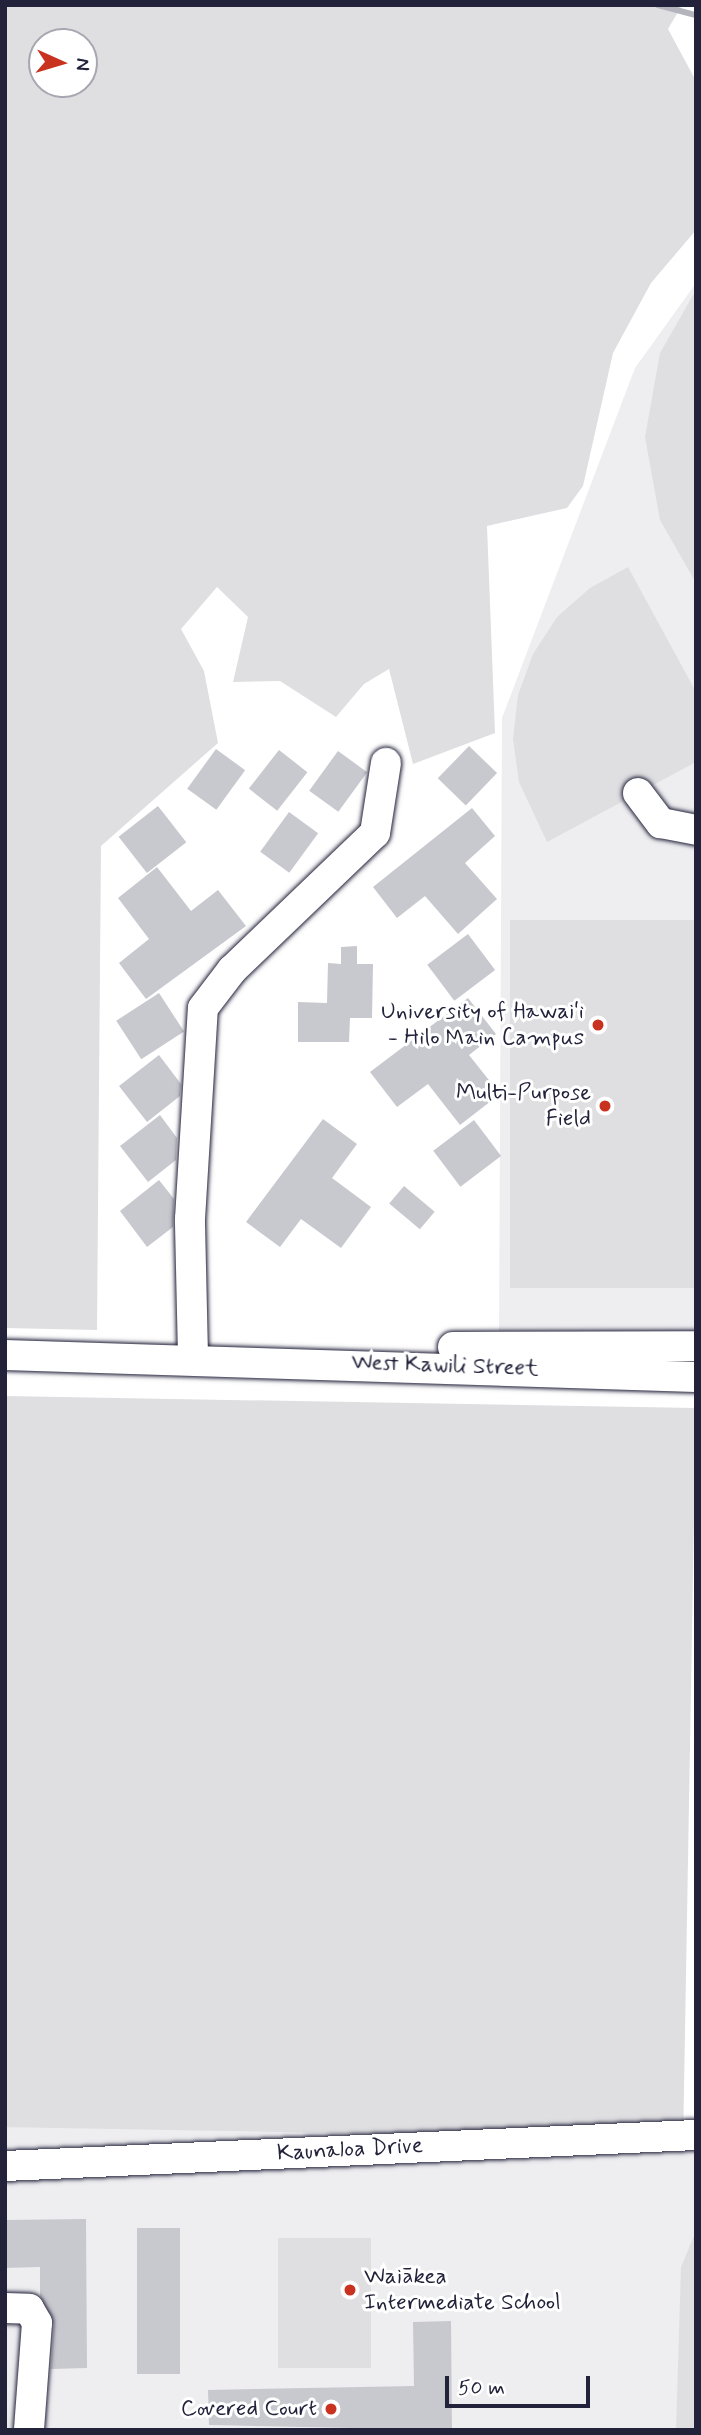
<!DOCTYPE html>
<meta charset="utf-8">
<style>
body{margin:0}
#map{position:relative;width:701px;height:2435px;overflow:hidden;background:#fff;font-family:Mynerve,sans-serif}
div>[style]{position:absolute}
.built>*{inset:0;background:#eeeef1;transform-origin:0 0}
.green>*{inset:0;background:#dfdfe2;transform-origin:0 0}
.stream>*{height:6px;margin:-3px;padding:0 3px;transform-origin:3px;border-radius:3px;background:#b4b4bc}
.building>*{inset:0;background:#c8c8cf;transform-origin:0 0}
.roads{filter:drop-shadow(0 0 2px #22223b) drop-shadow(0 0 2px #22223b)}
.minor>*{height:30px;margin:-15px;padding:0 15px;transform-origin:15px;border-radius:15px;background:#fff}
.dots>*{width:19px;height:19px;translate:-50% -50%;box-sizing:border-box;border:4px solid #fff;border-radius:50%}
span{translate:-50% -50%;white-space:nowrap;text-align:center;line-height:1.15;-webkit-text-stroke:6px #fff;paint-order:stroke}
.poi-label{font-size:23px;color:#22223b}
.right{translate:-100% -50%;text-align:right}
.left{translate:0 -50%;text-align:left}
.street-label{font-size:23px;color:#22223b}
.frame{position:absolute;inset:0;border:7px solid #22223b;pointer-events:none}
.north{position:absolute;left:28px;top:28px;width:70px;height:70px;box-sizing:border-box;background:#fff;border:2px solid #a7a7b1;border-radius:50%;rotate:94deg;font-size:19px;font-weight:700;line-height:28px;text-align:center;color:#22223b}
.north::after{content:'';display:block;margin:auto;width:24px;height:32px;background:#c8321e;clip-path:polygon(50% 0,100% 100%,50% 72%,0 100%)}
.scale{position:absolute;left:445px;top:2376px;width:145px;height:32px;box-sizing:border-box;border:4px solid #22223b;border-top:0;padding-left:9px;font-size:21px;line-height:24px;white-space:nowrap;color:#22223b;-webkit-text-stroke:5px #fff;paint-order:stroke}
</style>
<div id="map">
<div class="built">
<i style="clip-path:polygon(696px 283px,696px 1332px,499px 1335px,502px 718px,635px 368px)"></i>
<i style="left:696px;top:2122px;width:308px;height:692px;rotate:90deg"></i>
</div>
<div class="green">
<i style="clip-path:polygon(evenodd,5px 5px,682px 5px,668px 29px,696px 81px,696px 230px,651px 283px,613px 353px,583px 486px,567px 508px,487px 526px,495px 733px,413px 764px,389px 669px,364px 684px,336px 717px,280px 681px,233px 682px,248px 617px,217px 587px,181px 629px,204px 671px,218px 743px,101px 846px,97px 1330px,5px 1328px,5px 5px,84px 42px,84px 84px,42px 84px,42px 42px,84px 42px)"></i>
<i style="clip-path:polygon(696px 290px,696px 583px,660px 520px,645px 437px,660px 353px)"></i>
<i style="clip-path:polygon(628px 567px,696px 692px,696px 762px,547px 842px,519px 782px,513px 739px,518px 695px,533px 654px,557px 617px,590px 588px)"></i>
<i style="left:696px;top:920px;width:368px;height:186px;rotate:90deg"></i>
<i style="left:5px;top:1396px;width:691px;height:731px;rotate:1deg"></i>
<i style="clip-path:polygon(696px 2231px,696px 2430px,676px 2430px,681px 2267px)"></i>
<i style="left:371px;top:2238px;width:130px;height:93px;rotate:90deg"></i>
</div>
<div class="stream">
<i style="left:658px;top:5px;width:39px;rotate:15deg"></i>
</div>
<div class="building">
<i style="left:469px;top:746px;width:39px;height:45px;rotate:44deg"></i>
<i style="left:216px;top:749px;width:36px;height:49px;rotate:36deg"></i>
<i style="left:279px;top:750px;width:36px;height:49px;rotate:38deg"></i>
<i style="left:338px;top:751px;width:36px;height:49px;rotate:36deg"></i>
<i style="left:158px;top:806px;width:46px;height:50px;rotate:52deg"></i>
<i style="clip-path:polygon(472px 808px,495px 836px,465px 863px,497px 899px,458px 934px,425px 896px,397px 918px,373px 887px)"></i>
<i style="left:289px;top:812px;width:36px;height:49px;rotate:36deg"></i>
<i style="clip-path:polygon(157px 867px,191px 911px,218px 890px,246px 926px,146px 999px,119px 963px,149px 939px,118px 898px)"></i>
<i style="left:468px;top:934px;width:45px;height:51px;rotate:53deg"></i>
<i style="clip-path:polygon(357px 946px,357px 964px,373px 964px,372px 1018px,350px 1018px,349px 1042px,298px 1042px,298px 1002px,327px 1003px,328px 963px,341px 964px,341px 947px)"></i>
<i style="left:159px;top:993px;width:46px;height:51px;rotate:57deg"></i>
<i style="clip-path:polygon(468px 998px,496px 1034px,469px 1055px,500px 1094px,460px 1125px,428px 1084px,397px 1107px,370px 1072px)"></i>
<i style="clip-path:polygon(159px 1055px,181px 1084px,180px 1096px,147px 1122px,119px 1086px)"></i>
<i style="clip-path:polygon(160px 1115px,177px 1138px,176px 1160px,148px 1182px,120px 1146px)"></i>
<i style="clip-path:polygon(323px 1119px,357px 1144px,332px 1178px,371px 1207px,341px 1248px,301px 1219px,280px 1247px,246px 1222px)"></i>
<i style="left:474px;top:1120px;width:45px;height:51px;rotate:53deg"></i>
<i style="clip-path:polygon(159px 1180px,174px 1199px,173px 1227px,147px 1247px,120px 1211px)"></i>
<i style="left:404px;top:1186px;width:40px;height:23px;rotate:40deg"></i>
<i style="clip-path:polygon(86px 2219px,87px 2368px,51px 2369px,54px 2324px,40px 2296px,40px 2267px,5px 2268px,5px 2220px)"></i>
<i style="left:137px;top:2228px;width:43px;height:146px"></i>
<i style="clip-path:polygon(451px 2321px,452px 2430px,209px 2425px,208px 2390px,414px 2386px,413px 2322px)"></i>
</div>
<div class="roads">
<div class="minor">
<i style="left:638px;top:793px;width:38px;rotate:53deg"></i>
<i style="left:661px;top:823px;width:36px;rotate:11deg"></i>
<i style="left:453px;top:1347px;width:243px;rotate:-0.2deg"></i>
<i style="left:5px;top:1355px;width:691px;rotate:1.82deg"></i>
<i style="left:193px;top:1356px;width:137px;rotate:-91.3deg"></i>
<i style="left:190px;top:1219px;width:211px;rotate:-86.5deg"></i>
<i style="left:203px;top:1008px;width:48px;rotate:-52.7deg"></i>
<i style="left:232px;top:970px;width:198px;rotate:-43.8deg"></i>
<i style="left:375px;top:833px;width:71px;rotate:-81.1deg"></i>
<i style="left:5px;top:2166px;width:692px;rotate:-2.57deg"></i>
<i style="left:5px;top:2308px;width:24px;rotate:2deg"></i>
<i style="left:29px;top:2309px;width:16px;rotate:60deg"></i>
<i style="left:37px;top:2323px;width:107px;rotate:94.3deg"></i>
</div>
</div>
<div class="dots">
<i style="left:598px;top:1025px;background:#c8321e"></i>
<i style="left:605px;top:1106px;background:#c8321e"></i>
<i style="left:350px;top:2290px;background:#c8321e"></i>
<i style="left:331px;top:2409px;background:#c8321e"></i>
</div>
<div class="poi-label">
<span class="right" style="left:584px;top:1025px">University of Hawaiʻi<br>- Hilo Main Campus</span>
<span class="right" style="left:591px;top:1106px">Multi-Purpose<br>Field</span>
<span class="left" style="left:364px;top:2290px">Waiākea<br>Intermediate School</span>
<span class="right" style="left:317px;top:2409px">Covered Court</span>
</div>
<div class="street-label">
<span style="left:445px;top:1366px;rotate:2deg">West Kawili Street</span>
<span style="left:350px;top:2150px;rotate:-3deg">Kaunaloa Drive</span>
</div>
<div class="frame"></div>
<div class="north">N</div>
<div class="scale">50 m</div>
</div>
